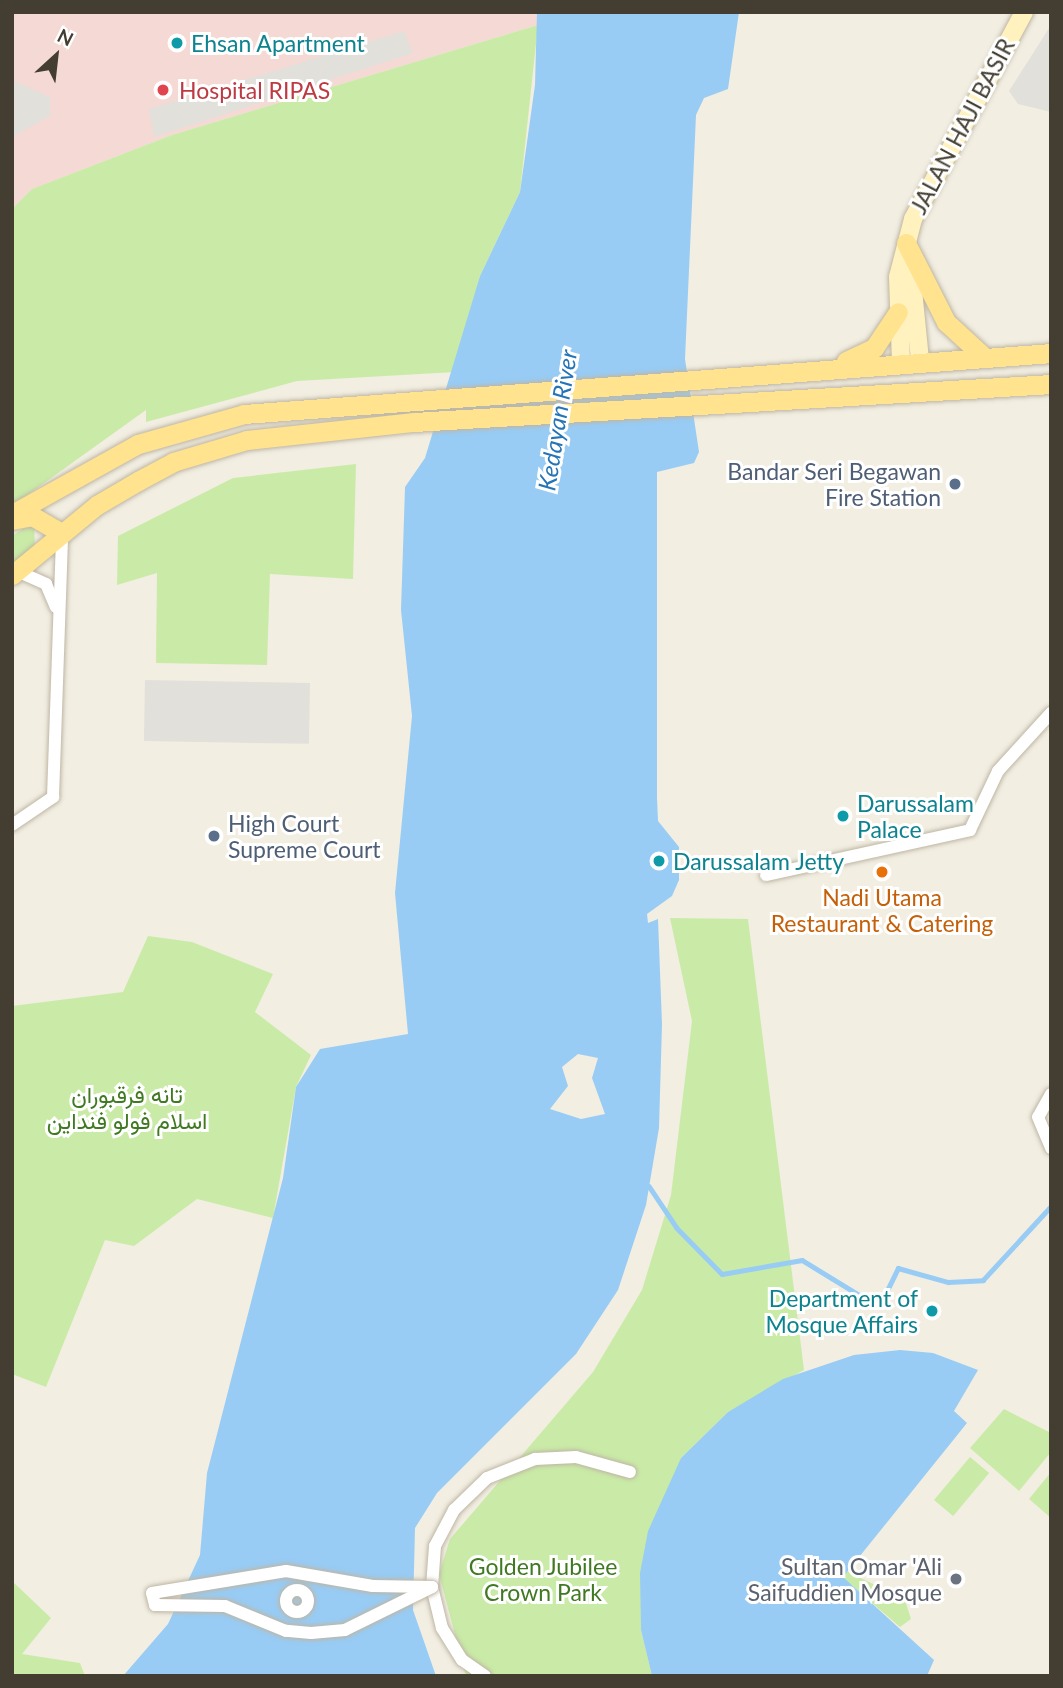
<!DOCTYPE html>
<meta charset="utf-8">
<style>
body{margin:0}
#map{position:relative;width:1063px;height:1688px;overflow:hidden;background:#f2eee2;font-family:Lato,Vazirmatn,sans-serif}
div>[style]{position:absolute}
.medical>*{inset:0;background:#f5d9d4}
.green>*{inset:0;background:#caeba7;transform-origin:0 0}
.parking>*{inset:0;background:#e2e0db;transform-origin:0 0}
.water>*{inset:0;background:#98ccf5}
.stream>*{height:4.5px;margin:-2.25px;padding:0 2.25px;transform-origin:2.25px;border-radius:2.25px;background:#98ccf5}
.roads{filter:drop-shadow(0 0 2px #beb6a4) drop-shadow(0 0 2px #beb6a4)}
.street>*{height:12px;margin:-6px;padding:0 6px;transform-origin:6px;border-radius:6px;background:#fff}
.street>.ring{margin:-6px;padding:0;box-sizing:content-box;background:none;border:12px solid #fff;border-radius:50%}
.secondary>*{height:18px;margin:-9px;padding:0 9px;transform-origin:9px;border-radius:9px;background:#fff2bf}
.primary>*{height:19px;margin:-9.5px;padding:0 9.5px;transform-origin:9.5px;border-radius:9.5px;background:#ffe38e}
.bridges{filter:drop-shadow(0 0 2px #beb6a4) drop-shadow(0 0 2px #beb6a4)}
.street-bridge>*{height:12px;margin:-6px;padding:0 6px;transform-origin:6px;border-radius:6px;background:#fff}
.dots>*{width:19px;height:19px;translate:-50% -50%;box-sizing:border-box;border:4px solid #fff;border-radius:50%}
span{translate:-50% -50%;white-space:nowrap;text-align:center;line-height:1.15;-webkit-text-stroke:6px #fff;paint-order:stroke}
.culture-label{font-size:23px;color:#0d838f}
.left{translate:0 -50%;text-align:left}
.right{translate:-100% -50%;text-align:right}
.health-label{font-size:23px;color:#be3a42}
.street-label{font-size:23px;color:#443e32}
.service-label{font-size:23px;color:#4e5e75}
.food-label{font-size:23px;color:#c56008}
.park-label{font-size:23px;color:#407922}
.worship-label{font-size:23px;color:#5b616d}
.water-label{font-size:24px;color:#2574b7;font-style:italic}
.frame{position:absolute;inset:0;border:14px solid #443e32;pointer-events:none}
.north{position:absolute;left:21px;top:21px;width:70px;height:70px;-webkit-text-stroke:5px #fff;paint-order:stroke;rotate:27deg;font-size:19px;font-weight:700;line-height:28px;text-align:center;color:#443e32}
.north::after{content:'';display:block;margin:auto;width:24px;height:32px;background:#443e32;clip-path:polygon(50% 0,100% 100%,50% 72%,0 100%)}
</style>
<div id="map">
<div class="medical">
<i style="clip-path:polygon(12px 12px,537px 12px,538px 25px,172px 135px,32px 189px,12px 209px)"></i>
</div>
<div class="green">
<i style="clip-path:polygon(538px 25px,520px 192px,480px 276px,455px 372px,297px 381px,146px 422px,146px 410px,12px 506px,12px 209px,32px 189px,172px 135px)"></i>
<i style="clip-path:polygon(356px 464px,353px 579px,270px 574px,267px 665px,156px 663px,157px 573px,117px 585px,118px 536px,233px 478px)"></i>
<i style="clip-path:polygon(34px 521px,35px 550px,12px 567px,12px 536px)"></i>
<i style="clip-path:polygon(670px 918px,748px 919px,804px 1370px,728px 1412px,681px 1458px,641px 1630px,652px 1676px,466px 1676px,439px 1574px,450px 1539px,593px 1372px,642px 1290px,671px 1195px,692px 1021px)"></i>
<i style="clip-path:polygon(148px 936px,192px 942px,273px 974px,255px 1012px,311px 1055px,296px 1087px,273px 1218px,197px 1199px,134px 1246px,105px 1240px,46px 1387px,12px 1374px,12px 1006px,123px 992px)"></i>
<i style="clip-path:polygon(1004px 1409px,1051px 1433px,1051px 1452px,1019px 1491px,970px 1448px)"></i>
<i style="left:970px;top:1457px;width:25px;height:56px;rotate:40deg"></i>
<i style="clip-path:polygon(1051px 1472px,1051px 1518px,1029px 1499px)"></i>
<i style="clip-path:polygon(847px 1571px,905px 1600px,911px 1619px,900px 1627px,842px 1577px)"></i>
<i style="clip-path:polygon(12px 1581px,51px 1618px,22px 1654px,80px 1663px,85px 1676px,12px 1676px)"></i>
</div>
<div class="parking">
<i style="clip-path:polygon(1051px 25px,1051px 112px,1018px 104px,1009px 91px)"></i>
<i style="clip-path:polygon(404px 31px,413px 53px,154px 137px,149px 109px)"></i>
<i style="clip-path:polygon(12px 80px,50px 97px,50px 116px,12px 137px)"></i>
<i style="left:145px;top:680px;width:165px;height:61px;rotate:1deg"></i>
</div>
<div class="water">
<i style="clip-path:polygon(evenodd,537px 12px,739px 12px,728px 89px,704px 98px,696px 115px,685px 359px,699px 452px,694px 463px,657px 472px,657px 798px,658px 821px,679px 847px,679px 880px,672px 896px,647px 914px,648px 923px,658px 919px,662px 1024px,659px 1128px,646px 1205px,618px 1290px,576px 1354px,437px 1493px,415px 1528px,413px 1610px,436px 1676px,123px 1676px,168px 1624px,200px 1555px,207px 1473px,283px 1178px,296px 1087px,320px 1049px,408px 1034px,395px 893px,412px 716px,401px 610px,405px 487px,425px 458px,480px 276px,520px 192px,535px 85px,537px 12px,578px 1054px,598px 1058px,592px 1078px,605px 1114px,581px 1119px,550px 1109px,568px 1086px,562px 1067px,578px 1054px)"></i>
<i style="clip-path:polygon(900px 1350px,933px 1353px,978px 1370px,954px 1411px,967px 1423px,843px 1577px,934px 1660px,927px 1676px,652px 1676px,641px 1630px,640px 1573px,648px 1531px,681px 1458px,728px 1412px,783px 1379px,854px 1355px)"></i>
</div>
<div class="stream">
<i style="left:649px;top:1186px;width:50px;rotate:56.3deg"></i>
<i style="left:677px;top:1228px;width:64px;rotate:45.6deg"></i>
<i style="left:722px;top:1274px;width:81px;rotate:-9.9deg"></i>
<i style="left:802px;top:1260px;width:90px;rotate:31.4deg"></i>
<i style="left:879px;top:1307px;width:43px;rotate:-64deg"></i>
<i style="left:898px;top:1268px;width:52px;rotate:15.6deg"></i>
<i style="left:948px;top:1282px;width:35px;rotate:-3deg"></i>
<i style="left:983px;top:1280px;width:100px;rotate:-47.4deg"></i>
</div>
<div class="roads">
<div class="street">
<i style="left:17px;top:571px;width:32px;rotate:24deg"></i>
<i style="left:46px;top:584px;width:25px;rotate:67deg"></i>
<i style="left:12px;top:825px;width:50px;rotate:-34.3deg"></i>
<i style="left:53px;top:797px;width:264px;rotate:-88deg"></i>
<i style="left:766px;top:875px;width:209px;rotate:-12.4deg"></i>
<i style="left:970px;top:830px;width:65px;rotate:-64.6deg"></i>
<i style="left:998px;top:771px;width:79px;rotate:-47.6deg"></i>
<i style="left:1051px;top:1094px;width:26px;rotate:119deg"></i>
<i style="left:1038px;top:1117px;width:34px;rotate:67deg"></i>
<i class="ring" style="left:286px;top:1590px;width:10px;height:10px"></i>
<i style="left:485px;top:1676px;width:28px;rotate:-145deg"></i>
<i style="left:462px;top:1660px;width:38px;rotate:-122deg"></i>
<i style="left:442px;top:1628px;width:42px;rotate:-103.7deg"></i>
<i style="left:432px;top:1587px;width:41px;rotate:-85.8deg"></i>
<i style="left:435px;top:1546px;width:41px;rotate:-62.2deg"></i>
<i style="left:454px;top:1510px;width:46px;rotate:-44.1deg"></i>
<i style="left:487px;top:1478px;width:52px;rotate:-21.6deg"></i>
<i style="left:535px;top:1459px;width:41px;rotate:-2.8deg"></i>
<i style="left:576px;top:1457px;width:56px;rotate:15.5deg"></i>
</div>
<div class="secondary">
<i style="left:910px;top:260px;width:100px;rotate:84.3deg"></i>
<i style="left:901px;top:362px;width:85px;rotate:-92deg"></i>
<i style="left:898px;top:277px;width:60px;rotate:-75.5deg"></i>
<i style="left:913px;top:219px;width:235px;rotate:-61.8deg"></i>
</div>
<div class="primary">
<i style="left:906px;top:243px;width:89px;rotate:63.1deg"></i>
<i style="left:946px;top:322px;width:50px;rotate:42.6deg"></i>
<i style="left:846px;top:361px;width:31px;rotate:-25deg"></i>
<i style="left:874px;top:348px;width:43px;rotate:-56.3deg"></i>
<i style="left:12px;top:514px;width:144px;rotate:-29.1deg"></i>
<i style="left:138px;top:444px;width:110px;rotate:-15.8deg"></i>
<i style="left:244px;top:414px;width:809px;rotate:-4.32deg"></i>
<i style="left:12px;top:520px;width:20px;rotate:-11deg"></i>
<i style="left:32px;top:516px;width:34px;rotate:30deg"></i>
<i style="left:12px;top:575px;width:110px;rotate:-39.5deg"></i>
<i style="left:97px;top:505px;width:48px;rotate:-30.3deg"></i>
<i style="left:138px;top:481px;width:40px;rotate:-28deg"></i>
<i style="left:173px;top:462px;width:77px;rotate:-16.6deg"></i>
<i style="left:247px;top:440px;width:168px;rotate:-6.2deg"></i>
<i style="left:414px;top:422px;width:638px;rotate:-3.41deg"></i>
</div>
</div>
<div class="bridges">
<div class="street-bridge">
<i style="left:286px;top:1571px;width:88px;rotate:9.8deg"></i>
<i style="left:373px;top:1586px;width:59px;rotate:1deg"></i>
<i style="left:432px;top:1587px;width:97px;rotate:153.7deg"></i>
<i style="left:345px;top:1630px;width:34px;rotate:175deg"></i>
<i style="left:311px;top:1633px;width:25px;rotate:-175deg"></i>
<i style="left:286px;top:1631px;width:66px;rotate:-157.7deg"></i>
<i style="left:225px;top:1606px;width:70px;rotate:-179.2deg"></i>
<i style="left:155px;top:1605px;width:12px;rotate:-104deg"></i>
<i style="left:152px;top:1593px;width:136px;rotate:-9.3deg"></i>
</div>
</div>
<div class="dots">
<i style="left:177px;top:43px;background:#0f9aa8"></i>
<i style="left:163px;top:90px;background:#e0444e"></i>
<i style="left:955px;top:484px;background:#5c6f8a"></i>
<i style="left:843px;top:816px;background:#0f9aa8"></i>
<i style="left:214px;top:836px;background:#5c6f8a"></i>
<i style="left:659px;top:861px;background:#0f9aa8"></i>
<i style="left:882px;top:872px;background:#e8710a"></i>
<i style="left:932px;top:1311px;background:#0f9aa8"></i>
<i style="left:956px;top:1579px;background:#6b7280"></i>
</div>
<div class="culture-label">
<span class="left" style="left:191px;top:43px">Ehsan Apartment</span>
<span class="left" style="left:857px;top:816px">Darussalam<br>Palace</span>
<span class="left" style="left:673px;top:861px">Darussalam Jetty</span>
<span class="right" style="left:918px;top:1311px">Department of<br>Mosque Affairs</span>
</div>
<div class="health-label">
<span class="left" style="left:179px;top:90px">Hospital RIPAS</span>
</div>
<div class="street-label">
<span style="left:962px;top:126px;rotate:-62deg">JALAN HAJI BASIR</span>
</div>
<div class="service-label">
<span class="right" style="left:941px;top:484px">Bandar Seri Begawan<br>Fire Station</span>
<span class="left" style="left:228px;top:836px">High Court<br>Supreme Court</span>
</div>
<div class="food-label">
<span style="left:882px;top:910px">Nadi Utama<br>Restaurant &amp; Catering</span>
</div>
<div class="park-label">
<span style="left:127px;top:1107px">تانه فرقبوران<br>اسلام فولو فنداين</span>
<span style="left:543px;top:1579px">Golden Jubilee<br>Crown Park</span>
</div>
<div class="worship-label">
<span class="right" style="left:942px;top:1579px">Sultan Omar 'Ali<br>Saifuddien Mosque</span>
</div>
<div class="water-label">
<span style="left:557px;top:420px;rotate:-81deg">Kedayan River</span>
</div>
<div class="frame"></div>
<div class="north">N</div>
</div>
